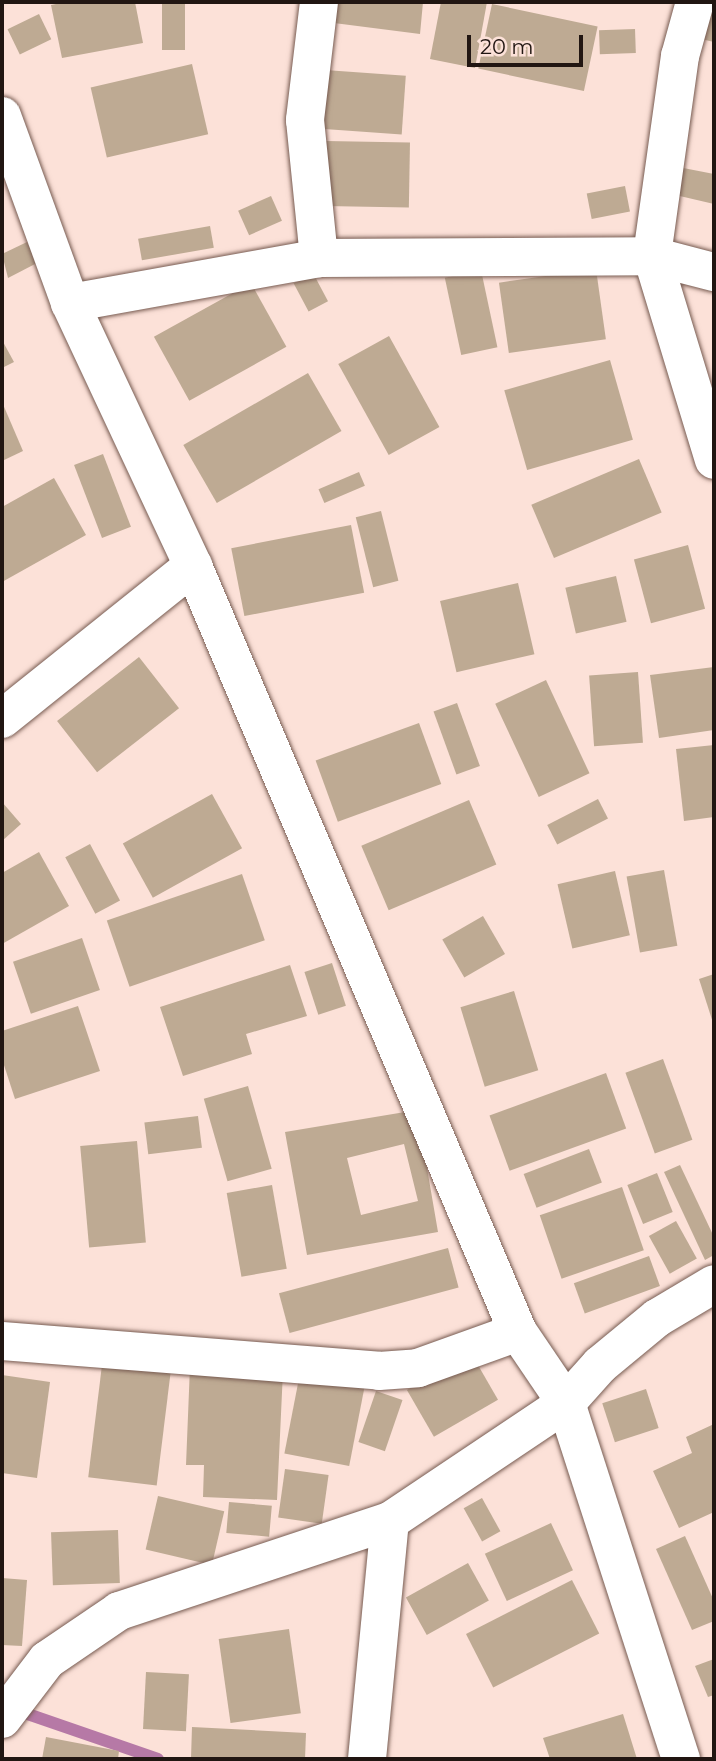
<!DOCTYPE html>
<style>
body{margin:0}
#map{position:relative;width:716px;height:1761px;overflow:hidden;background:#fce1d8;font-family:Montserrat,sans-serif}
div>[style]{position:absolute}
.stream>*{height:12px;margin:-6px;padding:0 6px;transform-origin:6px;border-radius:6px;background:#b679a6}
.building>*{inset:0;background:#beaa93;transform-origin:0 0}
.roads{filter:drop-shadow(0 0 2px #775b51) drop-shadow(0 0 2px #775b51)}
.minor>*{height:38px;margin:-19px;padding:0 19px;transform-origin:19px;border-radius:19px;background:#fff}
span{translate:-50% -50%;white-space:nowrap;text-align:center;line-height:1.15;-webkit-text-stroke:5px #fce1d8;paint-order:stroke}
.frame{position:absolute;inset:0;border:4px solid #211612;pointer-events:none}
.scale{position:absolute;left:467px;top:35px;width:116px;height:32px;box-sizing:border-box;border:4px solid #211612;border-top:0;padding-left:9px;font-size:21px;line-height:24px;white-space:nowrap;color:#211612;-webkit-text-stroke:5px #fce1d8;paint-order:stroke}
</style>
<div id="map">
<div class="stream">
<i style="left:16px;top:1710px;width:150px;rotate:19deg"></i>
</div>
<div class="building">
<i style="clip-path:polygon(66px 2px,135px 2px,143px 43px,62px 58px,51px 5px)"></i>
<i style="left:162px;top:2px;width:23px;height:48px"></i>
<i style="clip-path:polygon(336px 2px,423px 2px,420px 34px,334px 23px)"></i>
<i style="clip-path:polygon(441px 2px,487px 2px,475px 68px,430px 59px)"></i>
<i style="clip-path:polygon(700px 2px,714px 2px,714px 42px,692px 37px)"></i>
<i style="left:492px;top:4px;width:108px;height:66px;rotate:12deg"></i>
<i style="left:39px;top:14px;width:28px;height:35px;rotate:64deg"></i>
<i style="left:635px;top:29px;width:24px;height:36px;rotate:88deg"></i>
<i style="left:192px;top:64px;width:72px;height:104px;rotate:77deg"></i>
<i style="left:325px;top:70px;width:81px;height:59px;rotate:4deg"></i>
<i style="left:326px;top:141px;width:84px;height:65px;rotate:1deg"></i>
<i style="clip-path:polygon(673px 166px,714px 174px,714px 204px,667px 193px)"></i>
<i style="left:625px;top:186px;width:26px;height:39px;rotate:79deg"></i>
<i style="left:271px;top:196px;width:27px;height:36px;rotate:66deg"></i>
<i style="left:210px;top:226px;width:22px;height:73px;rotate:80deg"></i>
<i style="clip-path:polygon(27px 242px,37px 263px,8px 278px,2px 254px)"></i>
<i style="left:596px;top:269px;width:71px;height:98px;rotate:82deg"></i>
<i style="left:481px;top:270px;width:79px;height:37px;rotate:78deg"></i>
<i style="left:313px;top:273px;width:32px;height:22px;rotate:62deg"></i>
<i style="left:251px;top:283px;width:73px;height:111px;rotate:61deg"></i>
<i style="left:389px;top:336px;width:104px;height:58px;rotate:61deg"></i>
<i style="clip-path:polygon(2px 340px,14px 362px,2px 368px)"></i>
<i style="left:610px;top:360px;width:83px;height:110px;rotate:74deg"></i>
<i style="left:308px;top:373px;width:67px;height:144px;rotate:60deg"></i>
<i style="clip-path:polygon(2px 402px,23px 451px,2px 461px)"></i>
<i style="left:103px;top:454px;width:78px;height:31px;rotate:69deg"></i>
<i style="left:639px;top:459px;width:58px;height:117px;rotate:67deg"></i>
<i style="left:359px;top:472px;width:15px;height:44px;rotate:67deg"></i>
<i style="clip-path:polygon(54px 478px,86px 535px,2px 582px,2px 507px)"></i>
<i style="left:381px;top:511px;width:72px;height:26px;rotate:76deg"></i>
<i style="left:351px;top:525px;width:69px;height:122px;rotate:79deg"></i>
<i style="left:688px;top:545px;width:66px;height:56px;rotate:75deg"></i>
<i style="left:616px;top:576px;width:47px;height:52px;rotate:77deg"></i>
<i style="left:518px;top:583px;width:73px;height:80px;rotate:77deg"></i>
<i style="left:139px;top:657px;width:65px;height:104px;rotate:52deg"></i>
<i style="clip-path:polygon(714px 667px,714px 730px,659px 738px,650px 675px)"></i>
<i style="left:638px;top:672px;width:71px;height:49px;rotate:86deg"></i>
<i style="left:546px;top:680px;width:103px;height:56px;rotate:65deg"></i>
<i style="left:457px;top:703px;width:67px;height:25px;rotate:70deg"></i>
<i style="left:419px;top:723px;width:65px;height:110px;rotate:70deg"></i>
<i style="clip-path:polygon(714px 745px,714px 817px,684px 821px,676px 749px)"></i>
<i style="left:212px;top:794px;width:62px;height:102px;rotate:61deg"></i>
<i style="left:598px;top:799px;width:22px;height:57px;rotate:63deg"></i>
<i style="left:469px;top:800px;width:70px;height:117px;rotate:67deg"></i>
<i style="clip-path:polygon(2px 802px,21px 824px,2px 841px)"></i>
<i style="left:90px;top:844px;width:64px;height:28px;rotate:62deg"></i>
<i style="clip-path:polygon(39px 852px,69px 906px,2px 944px,2px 873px)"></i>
<i style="left:664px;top:870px;width:77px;height:38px;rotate:80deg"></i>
<i style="left:615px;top:871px;width:66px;height:59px;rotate:77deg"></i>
<i style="left:242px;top:874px;width:70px;height:143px;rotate:71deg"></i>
<i style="left:483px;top:916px;width:44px;height:47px;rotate:60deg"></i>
<i style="left:82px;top:938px;width:55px;height:73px;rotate:71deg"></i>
<i style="left:332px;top:963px;width:45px;height:29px;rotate:72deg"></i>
<i style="clip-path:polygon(290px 965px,307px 1016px,246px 1034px,252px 1054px,183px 1076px,160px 1007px)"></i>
<i style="clip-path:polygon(714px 974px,714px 1026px,699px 979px)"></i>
<i style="left:514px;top:991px;width:83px;height:56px;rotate:73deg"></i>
<i style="clip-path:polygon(78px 1006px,100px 1071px,15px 1099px,2px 1059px,2px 1031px)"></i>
<i style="left:663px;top:1059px;width:86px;height:40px;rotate:70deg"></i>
<i style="left:606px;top:1073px;width:59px;height:124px;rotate:70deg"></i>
<i style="left:248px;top:1086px;width:86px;height:46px;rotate:74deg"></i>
<i style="clip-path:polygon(evenodd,417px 1110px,438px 1232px,307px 1255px,285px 1132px,417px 1110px,404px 1144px,418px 1201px,361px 1215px,347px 1158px,404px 1144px)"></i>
<i style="left:198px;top:1116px;width:32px;height:54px;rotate:83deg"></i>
<i style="left:137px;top:1141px;width:102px;height:57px;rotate:85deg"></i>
<i style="left:589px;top:1149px;width:36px;height:70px;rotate:69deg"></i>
<i style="clip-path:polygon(680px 1165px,714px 1237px,714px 1255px,705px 1260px,664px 1172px)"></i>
<i style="left:657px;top:1173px;width:42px;height:32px;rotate:68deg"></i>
<i style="left:272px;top:1185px;width:85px;height:46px;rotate:80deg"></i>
<i style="left:622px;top:1187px;width:67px;height:87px;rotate:71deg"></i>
<i style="left:676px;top:1221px;width:43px;height:31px;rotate:61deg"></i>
<i style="left:448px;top:1248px;width:41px;height:175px;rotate:75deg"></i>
<i style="left:649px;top:1256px;width:32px;height:80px;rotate:70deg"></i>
<i style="left:471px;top:1353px;width:54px;height:74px;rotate:60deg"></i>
<i style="left:102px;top:1365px;width:69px;height:113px;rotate:7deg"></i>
<i style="clip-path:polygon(190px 1366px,283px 1371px,277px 1500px,203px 1497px,204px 1465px,186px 1465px)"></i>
<i style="left:301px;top:1368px;width:66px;height:87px;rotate:11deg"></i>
<i style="clip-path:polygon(2px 1375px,50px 1382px,37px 1478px,2px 1473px)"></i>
<i style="left:646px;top:1389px;width:41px;height:46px;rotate:72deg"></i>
<i style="left:376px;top:1391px;width:28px;height:54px;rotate:19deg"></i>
<i style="clip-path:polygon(714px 1424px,714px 1512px,679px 1528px,653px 1471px,692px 1453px,686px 1437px)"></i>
<i style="left:285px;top:1469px;width:44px;height:49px;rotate:8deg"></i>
<i style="left:158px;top:1496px;width:68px;height:55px;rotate:13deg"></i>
<i style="left:482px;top:1498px;width:38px;height:21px;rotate:61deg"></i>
<i style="left:229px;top:1502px;width:43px;height:31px;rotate:5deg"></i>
<i style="left:551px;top:1523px;width:52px;height:73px;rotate:65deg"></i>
<i style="left:118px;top:1530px;width:53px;height:67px;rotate:88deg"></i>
<i style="clip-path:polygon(685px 1536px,714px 1601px,714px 1621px,692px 1630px,656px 1549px)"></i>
<i style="left:468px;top:1563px;width:43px;height:71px;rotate:61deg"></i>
<i style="clip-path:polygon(2px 1578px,27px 1580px,22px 1646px,2px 1645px)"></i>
<i style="left:572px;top:1580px;width:60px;height:119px;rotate:63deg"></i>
<i style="left:289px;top:1629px;width:85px;height:71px;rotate:82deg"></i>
<i style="clip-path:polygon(714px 1659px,714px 1695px,708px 1697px,695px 1666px)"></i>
<i style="left:146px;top:1672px;width:43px;height:57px;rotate:3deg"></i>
<i style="clip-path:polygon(623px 1714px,637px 1759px,550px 1759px,543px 1738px)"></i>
<i style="clip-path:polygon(192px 1727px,306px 1733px,305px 1759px,191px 1758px)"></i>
<i style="clip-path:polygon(46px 1737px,119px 1751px,118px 1759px,42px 1759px)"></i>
</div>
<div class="roads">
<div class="minor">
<i style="left:319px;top:2px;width:119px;rotate:96.8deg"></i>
<i style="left:305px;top:120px;width:139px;rotate:84.2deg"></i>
<i style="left:695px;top:2px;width:56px;rotate:105.5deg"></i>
<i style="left:680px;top:56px;width:202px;rotate:98deg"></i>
<i style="left:652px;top:256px;width:213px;rotate:73.1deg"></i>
<i style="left:2px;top:116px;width:199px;rotate:70deg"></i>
<i style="left:70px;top:303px;width:290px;rotate:64.9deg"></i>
<i style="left:193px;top:566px;width:832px;rotate:67.01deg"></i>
<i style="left:518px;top:1332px;width:86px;rotate:55.9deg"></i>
<i style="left:566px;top:1403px;width:374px;rotate:72.1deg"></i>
<i style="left:70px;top:303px;width:253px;rotate:-10.2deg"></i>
<i style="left:319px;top:258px;width:333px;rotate:-0.3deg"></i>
<i style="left:652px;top:256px;width:64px;rotate:14.5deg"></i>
<i style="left:2px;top:719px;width:245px;rotate:-38.7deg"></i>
<i style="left:2px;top:1341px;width:378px;rotate:4.5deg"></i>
<i style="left:379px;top:1371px;width:39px;rotate:-4deg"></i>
<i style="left:418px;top:1368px;width:106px;rotate:-19.8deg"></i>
<i style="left:2px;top:1719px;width:74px;rotate:-52.7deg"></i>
<i style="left:47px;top:1660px;width:87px;rotate:-34.2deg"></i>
<i style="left:119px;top:1611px;width:286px;rotate:-18.4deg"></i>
<i style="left:390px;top:1521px;width:212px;rotate:-33.8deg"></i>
<i style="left:566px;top:1403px;width:51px;rotate:-48.2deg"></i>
<i style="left:600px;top:1365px;width:74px;rotate:-39.5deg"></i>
<i style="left:657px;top:1318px;width:66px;rotate:-30.8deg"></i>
<i style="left:367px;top:1759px;width:239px;rotate:-84.5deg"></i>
</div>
</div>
<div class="frame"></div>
<div class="scale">20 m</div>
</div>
